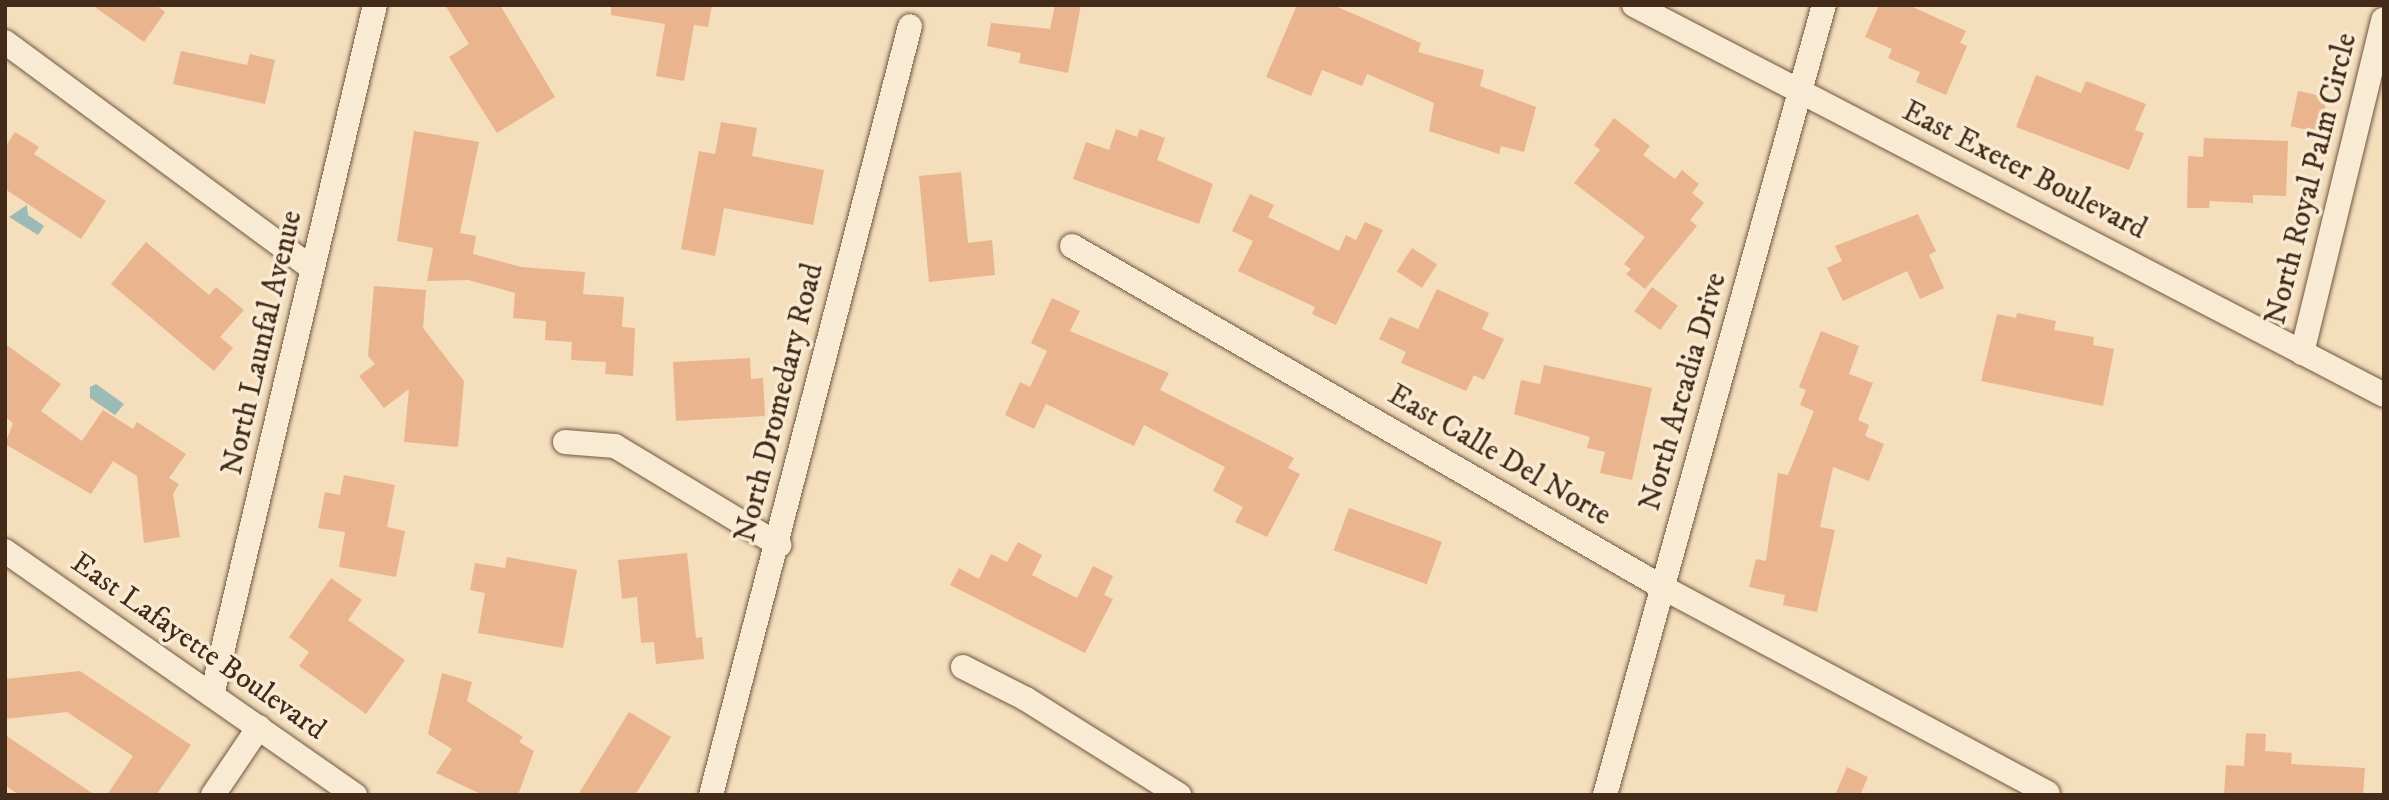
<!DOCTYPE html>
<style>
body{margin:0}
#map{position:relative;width:2389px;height:800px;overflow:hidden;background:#f4debc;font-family:"IM FELL DW Pica",serif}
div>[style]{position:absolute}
.water>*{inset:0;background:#9cbbb6}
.building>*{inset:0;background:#eab48e;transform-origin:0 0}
.roads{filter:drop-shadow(0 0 2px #705742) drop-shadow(0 0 2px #705742)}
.minor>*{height:24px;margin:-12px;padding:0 12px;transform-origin:12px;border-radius:12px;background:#f8ead3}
span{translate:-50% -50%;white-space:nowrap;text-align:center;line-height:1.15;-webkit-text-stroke:7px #f8ead3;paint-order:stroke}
.street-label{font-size:30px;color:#442a19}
.frame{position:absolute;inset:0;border:7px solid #442a19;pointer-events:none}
</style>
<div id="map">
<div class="water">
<i style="clip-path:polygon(27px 205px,28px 215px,44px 226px,38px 235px,9px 217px)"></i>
<i style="clip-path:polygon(96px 384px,124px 404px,115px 415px,90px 398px,90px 387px)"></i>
</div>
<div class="building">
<i style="clip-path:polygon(92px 5px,156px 5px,165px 12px,144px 42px)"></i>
<i style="clip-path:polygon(445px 5px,500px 5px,555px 97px,497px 133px,449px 57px,469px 44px)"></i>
<i style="clip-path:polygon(611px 5px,712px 5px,708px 27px,694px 25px,684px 81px,656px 76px,665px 24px,611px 15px)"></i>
<i style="clip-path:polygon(1055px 5px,1081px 5px,1068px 73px,1019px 63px,1021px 53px,987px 46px,991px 23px,1050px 29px)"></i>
<i style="clip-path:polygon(1297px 5px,1333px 5px,1421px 43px,1418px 52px,1484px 70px,1480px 86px,1536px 107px,1524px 152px,1501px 146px,1499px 154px,1429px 131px,1434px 103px,1367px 74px,1362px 86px,1322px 70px,1311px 96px,1266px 77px)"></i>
<i style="clip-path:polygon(1879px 5px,1908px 5px,1966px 31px,1960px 43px,1967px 46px,1946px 95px,1916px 82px,1920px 72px,1888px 58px,1892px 49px,1865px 37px)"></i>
<i style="clip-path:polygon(181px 51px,247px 65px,250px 54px,275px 60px,265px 104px,173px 84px)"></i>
<i style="clip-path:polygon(2036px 75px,2081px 93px,2086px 81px,2146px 104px,2135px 130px,2144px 133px,2129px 170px,2016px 127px)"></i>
<i style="left:2298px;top:91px;width:30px;height:36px;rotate:12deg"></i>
<i style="clip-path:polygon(1614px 118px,1650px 146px,1643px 155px,1675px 179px,1682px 170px,1699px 184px,1692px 193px,1704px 203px,1690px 220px,1697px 226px,1645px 289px,1626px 274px,1631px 269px,1624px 264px,1645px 237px,1574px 183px,1600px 150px,1594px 145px)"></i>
<i style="clip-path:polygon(721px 122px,757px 128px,752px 156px,824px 170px,813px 225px,724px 208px,715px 256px,681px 249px,699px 151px,715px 154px)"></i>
<i style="clip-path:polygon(1116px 129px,1137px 137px,1140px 129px,1165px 138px,1157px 160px,1213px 184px,1199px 224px,1073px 179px,1086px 142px,1109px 150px)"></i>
<i style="clip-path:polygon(414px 131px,479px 142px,460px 233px,476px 236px,473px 254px,521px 267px,585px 272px,583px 294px,624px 297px,622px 327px,635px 328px,633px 376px,605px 374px,606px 362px,571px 360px,572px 342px,545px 340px,546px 321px,513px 318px,515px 293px,468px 280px,427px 281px,433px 248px,397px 241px)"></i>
<i style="clip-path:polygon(15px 132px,39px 147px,34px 154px,106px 201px,81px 239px,5px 189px,5px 147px)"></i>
<i style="clip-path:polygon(2204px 138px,2288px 141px,2286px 196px,2253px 195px,2253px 203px,2210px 201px,2209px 208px,2187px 208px,2188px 156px,2203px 157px)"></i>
<i style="clip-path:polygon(961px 172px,968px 243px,992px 240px,995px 275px,929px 282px,919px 176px)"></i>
<i style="clip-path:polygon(1250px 194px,1274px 205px,1268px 217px,1339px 251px,1346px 235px,1356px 240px,1365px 222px,1383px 230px,1336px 325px,1312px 314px,1315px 307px,1238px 271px,1253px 241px,1232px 231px)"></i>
<i style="clip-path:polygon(1918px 214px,1936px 251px,1929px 255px,1944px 288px,1920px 299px,1907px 271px,1843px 301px,1827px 268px,1842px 261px,1835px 246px)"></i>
<i style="clip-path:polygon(146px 242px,209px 295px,216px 287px,244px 310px,220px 337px,233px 348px,214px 371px,111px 284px)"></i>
<i style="left:1412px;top:248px;width:30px;height:28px;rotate:33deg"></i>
<i style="clip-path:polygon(374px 286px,426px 290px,423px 328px,464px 381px,458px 447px,404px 442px,409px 389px,384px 408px,359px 376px,375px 364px,368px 356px)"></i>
<i style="left:1652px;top:287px;width:32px;height:30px;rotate:36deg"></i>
<i style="clip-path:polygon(1437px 289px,1489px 313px,1482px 329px,1504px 339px,1484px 380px,1474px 375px,1466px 391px,1401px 363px,1406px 352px,1379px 339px,1390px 317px,1418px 329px)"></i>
<i style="clip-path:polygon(1052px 298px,1080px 311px,1070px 331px,1169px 373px,1160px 390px,1294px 458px,1288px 468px,1300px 474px,1267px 537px,1235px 522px,1243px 507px,1213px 491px,1225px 467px,1144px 425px,1134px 446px,1046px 404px,1034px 429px,1005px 415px,1020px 382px,1030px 387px,1047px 351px,1031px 343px)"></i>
<i style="clip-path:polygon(2017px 313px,2056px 321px,2054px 330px,2094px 337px,2093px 345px,2114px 349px,2103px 406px,1981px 381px,1997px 314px,2016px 318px)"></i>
<i style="clip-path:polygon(1821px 331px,1859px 346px,1849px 374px,1873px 383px,1858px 420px,1869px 425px,1865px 436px,1884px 444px,1869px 481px,1833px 467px,1820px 527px,1835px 530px,1817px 612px,1783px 605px,1785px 595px,1749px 587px,1756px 559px,1766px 561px,1778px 473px,1788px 475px,1814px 411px,1800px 405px,1806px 390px,1799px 387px)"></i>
<i style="clip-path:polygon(5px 344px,61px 384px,41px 411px,82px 441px,103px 410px,133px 429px,137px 422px,186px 454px,169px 478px,179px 484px,173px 494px,180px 537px,144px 543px,137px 476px,113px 461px,91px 494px,5px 444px,13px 423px,5px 417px)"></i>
<i style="clip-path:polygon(750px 358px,751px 379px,763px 378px,765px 416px,676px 421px,673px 362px)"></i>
<i style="clip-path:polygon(1544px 365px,1652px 388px,1632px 480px,1600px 473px,1605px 452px,1587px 448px,1590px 437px,1514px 414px,1521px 380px,1540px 384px)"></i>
<i style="clip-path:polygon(344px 475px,395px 485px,387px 527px,405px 531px,396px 577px,339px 567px,345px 532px,318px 528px,325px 492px,340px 495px)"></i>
<i style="left:1349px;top:508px;width:99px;height:45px;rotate:20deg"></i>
<i style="clip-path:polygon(1018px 542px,1042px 555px,1032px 575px,1077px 598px,1093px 566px,1113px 576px,1104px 595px,1113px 599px,1085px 653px,950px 585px,959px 568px,979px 579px,991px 554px,1007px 562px)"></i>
<i style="clip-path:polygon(687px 553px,696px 638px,702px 637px,704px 659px,656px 664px,654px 642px,641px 643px,637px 597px,622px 599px,618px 560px)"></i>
<i style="clip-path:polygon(507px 557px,577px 570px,563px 648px,478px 633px,485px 593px,470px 590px,475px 563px,505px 568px)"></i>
<i style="clip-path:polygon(331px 578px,362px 600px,348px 620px,405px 660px,366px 714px,299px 666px,309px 652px,289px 637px)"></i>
<i style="clip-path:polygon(80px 671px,191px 745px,156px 795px,107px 795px,133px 756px,67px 712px,5px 719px,5px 679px)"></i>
<i style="clip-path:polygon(442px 673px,472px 682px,467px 701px,523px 737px,519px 742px,534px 751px,518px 795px,483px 795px,436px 773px,452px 749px,428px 734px)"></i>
<i style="clip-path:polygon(629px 712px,671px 737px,635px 795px,578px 795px)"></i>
<i style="clip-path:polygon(2246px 733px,2266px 734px,2265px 751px,2292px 753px,2291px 764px,2365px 768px,2363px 795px,2224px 795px,2226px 765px,2244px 766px)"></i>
<i style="clip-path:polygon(5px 735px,95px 795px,19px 795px,5px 785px)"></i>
<i style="clip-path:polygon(1847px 767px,1868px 777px,1860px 795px,1835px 795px)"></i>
</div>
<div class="roads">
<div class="minor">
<i style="left:1634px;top:5px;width:845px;rotate:27.47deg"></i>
<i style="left:5px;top:42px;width:381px;rotate:36.4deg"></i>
<i style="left:1072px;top:246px;width:681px;rotate:30.03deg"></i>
<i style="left:1662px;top:587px;width:437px;rotate:28.1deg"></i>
<i style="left:2302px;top:353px;width:343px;rotate:-76.3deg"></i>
<i style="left:565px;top:442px;width:50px;rotate:4.6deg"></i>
<i style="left:615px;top:446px;width:192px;rotate:31.1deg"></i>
<i style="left:5px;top:551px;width:427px;rotate:34.9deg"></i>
<i style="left:963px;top:667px;width:71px;rotate:26.9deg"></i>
<i style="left:1026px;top:699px;width:181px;rotate:32.1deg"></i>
<i style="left:212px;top:695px;width:709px;rotate:-76.71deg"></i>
<i style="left:213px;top:795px;width:82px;rotate:-55.9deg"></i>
<i style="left:711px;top:795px;width:794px;rotate:-75.49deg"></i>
<i style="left:1605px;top:795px;width:820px;rotate:-74.51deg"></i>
</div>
</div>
<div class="street-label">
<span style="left:2024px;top:171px;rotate:27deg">East Exeter Boulevard</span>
<span style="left:2312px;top:179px;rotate:-76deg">North Royal Palm Circle</span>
<span style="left:263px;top:343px;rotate:-77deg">North Launfal Avenue</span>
<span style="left:1684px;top:392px;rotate:-74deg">North Arcadia Drive</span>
<span style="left:780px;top:403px;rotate:-76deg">North Dromedary Road</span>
<span style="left:1499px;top:456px;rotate:30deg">East Calle Del Norte</span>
<span style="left:198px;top:647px;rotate:35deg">East Lafayette Boulevard</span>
</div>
<div class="frame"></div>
</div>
